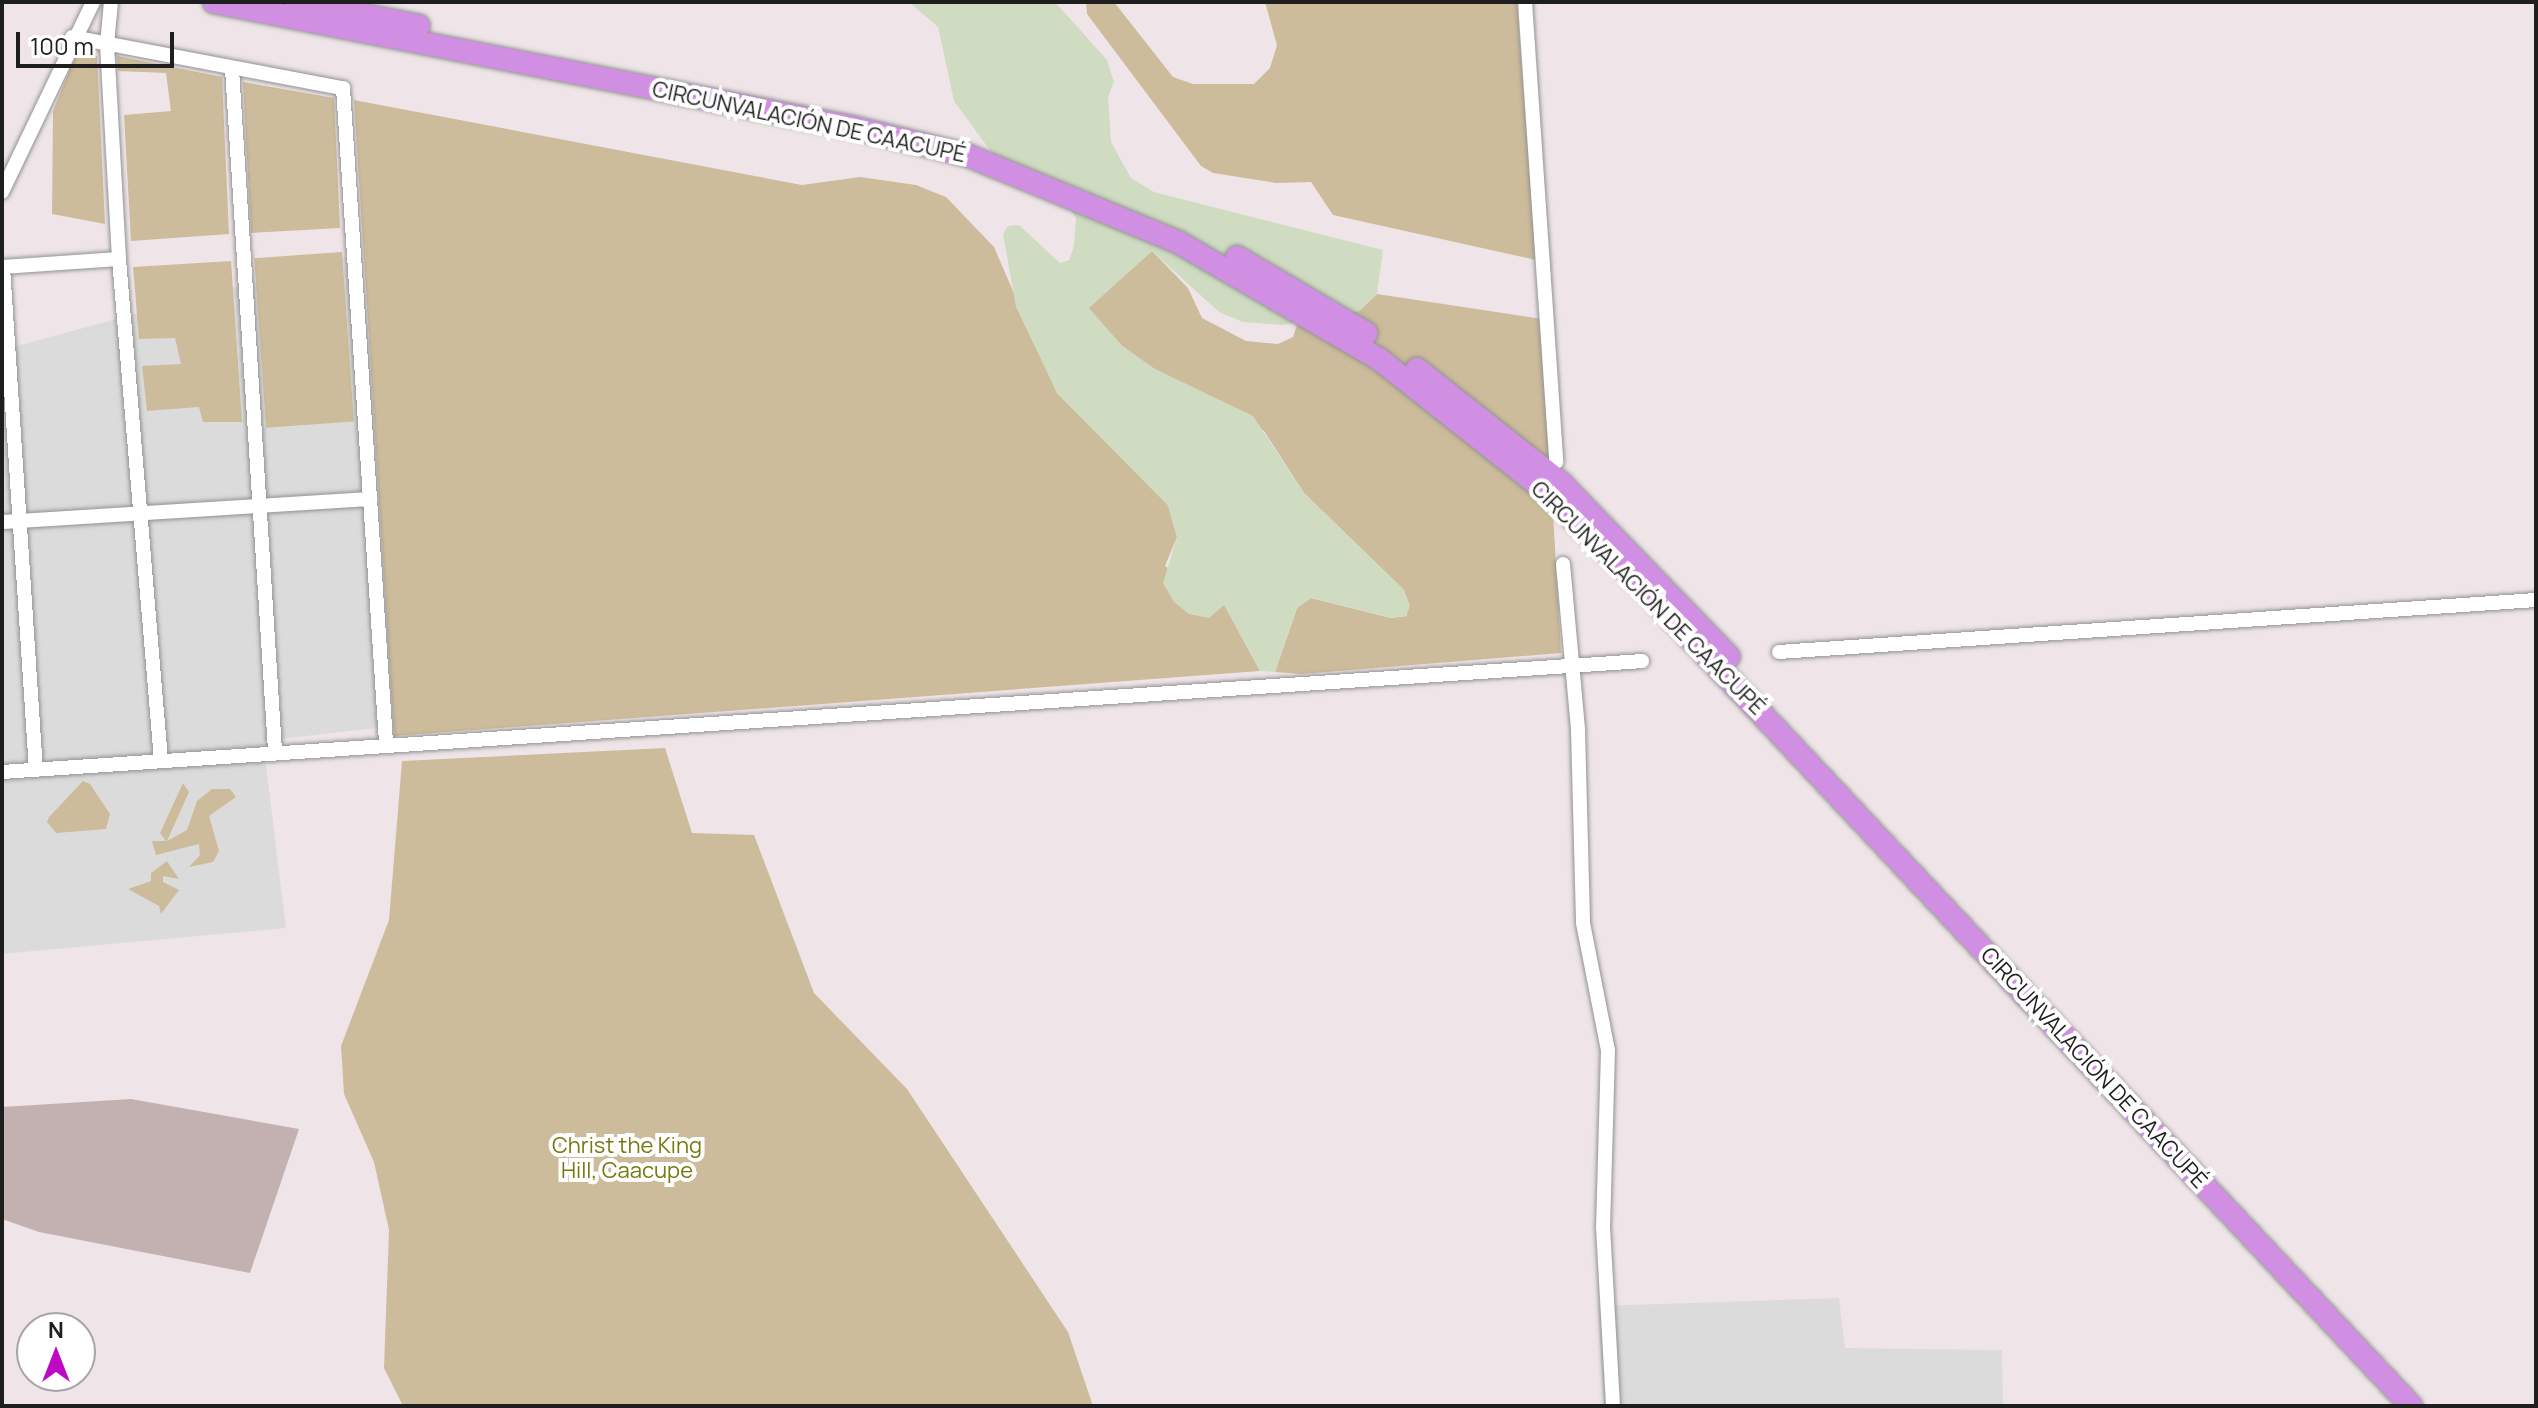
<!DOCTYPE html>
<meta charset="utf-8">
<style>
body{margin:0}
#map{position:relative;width:2538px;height:1408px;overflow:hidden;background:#efe5e9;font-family:Manrope,sans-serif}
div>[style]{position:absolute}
.residential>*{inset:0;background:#dcdbdc}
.construction>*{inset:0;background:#c3b1b1}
.forest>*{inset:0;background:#cdbc9b;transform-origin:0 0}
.wetland>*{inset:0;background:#cfdcc2}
.roads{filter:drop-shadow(0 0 2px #929292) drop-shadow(0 0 2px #929292)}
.minor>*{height:14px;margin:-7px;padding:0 7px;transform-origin:7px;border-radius:7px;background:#fff}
.highway>*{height:22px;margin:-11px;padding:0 11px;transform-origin:11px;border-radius:11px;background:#d18fe3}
span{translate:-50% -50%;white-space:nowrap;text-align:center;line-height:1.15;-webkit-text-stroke:8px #fff;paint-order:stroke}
.street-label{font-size:22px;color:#1e1e1e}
.park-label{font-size:22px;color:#747910}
.frame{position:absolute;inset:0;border:4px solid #1e1e1e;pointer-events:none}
.north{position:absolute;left:16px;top:1312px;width:80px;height:80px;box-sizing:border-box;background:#fff;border:2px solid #a5a5a5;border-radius:50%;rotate:0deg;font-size:22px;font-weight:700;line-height:32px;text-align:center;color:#1e1e1e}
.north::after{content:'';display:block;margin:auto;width:28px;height:36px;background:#be07c5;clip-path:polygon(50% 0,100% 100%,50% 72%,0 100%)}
.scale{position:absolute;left:16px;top:32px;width:158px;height:36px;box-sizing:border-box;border:4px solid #1e1e1e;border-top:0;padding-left:10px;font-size:24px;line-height:28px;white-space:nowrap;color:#1e1e1e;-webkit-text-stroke:6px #fff;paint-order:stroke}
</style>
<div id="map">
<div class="residential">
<i style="clip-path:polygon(361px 253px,402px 725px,263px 741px,286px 928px,2px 954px,2px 350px)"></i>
<i style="clip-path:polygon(1839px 1298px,1845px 1348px,2002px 1350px,2003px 1406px,1604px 1406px,1598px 1306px)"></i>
</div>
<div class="construction">
<i style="clip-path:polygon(131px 1099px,299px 1129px,250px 1273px,39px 1232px,2px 1219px,2px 1107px)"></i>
</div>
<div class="forest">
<i style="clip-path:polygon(1086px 2px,1114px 2px,1173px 77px,1193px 84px,1254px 84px,1270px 68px,1277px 45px,1265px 2px,1517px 2px,1536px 260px,1333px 215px,1311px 182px,1276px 183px,1213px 173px,1201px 166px,1087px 14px)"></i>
<i style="clip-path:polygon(78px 50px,97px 56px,105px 224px,52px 214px,53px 111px)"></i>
<i style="clip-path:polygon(117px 56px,222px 77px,229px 234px,131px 241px,124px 115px,171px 111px,166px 73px,118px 71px)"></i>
<i style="clip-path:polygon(243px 82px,334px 98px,340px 228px,251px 233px)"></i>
<i style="clip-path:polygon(354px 100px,802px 185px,860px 177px,916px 185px,946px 197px,994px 247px,1057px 393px,1168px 505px,1177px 537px,1165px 566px,1224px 604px,1260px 671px,394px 736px)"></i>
<i style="clip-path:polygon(1152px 251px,1188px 288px,1202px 318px,1246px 341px,1278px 344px,1293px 337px,1299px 319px,1359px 311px,1377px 294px,1542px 319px,1561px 653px,1302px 674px,1275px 672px,1297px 608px,1311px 598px,1391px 618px,1407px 616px,1404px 590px,1304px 493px,1264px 431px,1153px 368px,1122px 346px,1088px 308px)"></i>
<i style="left:342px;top:252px;width:170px;height:88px;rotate:86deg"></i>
<i style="clip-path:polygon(231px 261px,242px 422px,203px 422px,199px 407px,147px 411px,142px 366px,181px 364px,175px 338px,139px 339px,133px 267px)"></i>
<i style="clip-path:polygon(665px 748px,692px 833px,754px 835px,814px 993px,907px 1089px,1068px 1332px,1093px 1406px,403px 1406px,384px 1368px,389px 1230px,374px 1162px,344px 1094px,341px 1046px,389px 920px,402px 761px)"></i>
<i style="clip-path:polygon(83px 781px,90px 784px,110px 814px,106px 829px,56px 833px,47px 822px,49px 817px)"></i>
<i style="clip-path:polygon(183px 783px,189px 792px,167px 841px,187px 830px,197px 801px,212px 789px,230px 789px,236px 797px,209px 816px,219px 851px,213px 862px,189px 867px,200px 855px,199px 844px,156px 855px,152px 841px,166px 841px,160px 833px)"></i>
<i style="clip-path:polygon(167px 861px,179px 879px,163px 876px,163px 882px,179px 890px,161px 914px,159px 906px,128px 889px,151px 881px,151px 873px)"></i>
</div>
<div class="wetland">
<i style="clip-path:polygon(909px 2px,1055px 2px,1107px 60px,1114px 82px,1108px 97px,1111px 142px,1131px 178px,1154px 192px,1383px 250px,1377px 294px,1359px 311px,1283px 325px,1243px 322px,1219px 312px,1152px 251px,1089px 308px,1122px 346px,1153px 368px,1253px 416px,1304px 493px,1404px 590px,1410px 606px,1406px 616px,1391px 618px,1311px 598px,1297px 608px,1275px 672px,1260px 671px,1224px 605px,1209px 618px,1189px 614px,1174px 602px,1163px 583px,1177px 537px,1168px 505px,1057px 393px,1016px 307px,1003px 234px,1008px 226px,1019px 225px,1060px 263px,1069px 260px,1074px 246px,1076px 218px,1054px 183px,992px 153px,954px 101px,938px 27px)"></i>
</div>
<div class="roads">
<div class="minor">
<i style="left:111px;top:2px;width:42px;rotate:95.4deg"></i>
<i style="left:107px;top:44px;width:215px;rotate:86.8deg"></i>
<i style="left:119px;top:259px;width:503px;rotate:85.21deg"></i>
<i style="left:1525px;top:2px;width:461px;rotate:86.1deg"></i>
<i style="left:72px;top:37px;width:276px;rotate:10.7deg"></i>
<i style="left:343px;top:88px;width:656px;rotate:86.24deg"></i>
<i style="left:232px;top:69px;width:683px;rotate:86.39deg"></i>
<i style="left:2px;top:192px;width:211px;rotate:-64.4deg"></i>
<i style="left:2px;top:267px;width:117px;rotate:-3.9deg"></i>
<i style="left:3px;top:267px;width:504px;rotate:86.25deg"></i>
<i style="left:2px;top:522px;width:369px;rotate:-3.6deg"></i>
<i style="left:1563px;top:564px;width:167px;rotate:84.8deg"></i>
<i style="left:1578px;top:730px;width:193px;rotate:88.5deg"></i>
<i style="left:1583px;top:923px;width:129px;rotate:78.9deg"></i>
<i style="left:1608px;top:1050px;width:177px;rotate:91.6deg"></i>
<i style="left:1603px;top:1227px;width:179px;rotate:86.8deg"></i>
<i style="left:1779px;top:652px;width:759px;rotate:-3.93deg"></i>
<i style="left:2px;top:772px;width:1644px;rotate:-3.87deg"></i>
</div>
<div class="highway">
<i style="left:214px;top:2px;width:654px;rotate:11.1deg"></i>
<i style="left:856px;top:128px;width:114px;rotate:13.7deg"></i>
<i style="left:967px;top:155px;width:228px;rotate:22.4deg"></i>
<i style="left:1178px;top:242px;width:233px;rotate:30.2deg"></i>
<i style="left:1379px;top:359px;width:203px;rotate:38.4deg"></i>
<i style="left:1538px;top:485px;width:113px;rotate:43.6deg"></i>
<i style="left:1620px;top:563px;width:1156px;rotate:46.82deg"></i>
<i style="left:297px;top:2px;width:124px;rotate:11.1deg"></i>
<i style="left:1237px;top:257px;width:150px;rotate:30.5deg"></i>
<i style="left:1417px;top:369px;width:185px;rotate:38.4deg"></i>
<i style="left:1562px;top:484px;width:240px;rotate:46deg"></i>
</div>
</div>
<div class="street-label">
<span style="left:809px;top:122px;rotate:12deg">CIRCUNVALACIÓN DE CAACUPÉ</span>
<span style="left:1648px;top:598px;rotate:45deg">CIRCUNVALACIÓN DE CAACUPÉ</span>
<span style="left:2094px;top:1068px;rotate:47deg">CIRCUNVALACIÓN DE CAACUPÉ</span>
</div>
<div class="park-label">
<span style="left:627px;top:1158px">Christ the King<br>Hill, Caacupe</span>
</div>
<div class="frame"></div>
<div class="north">N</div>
<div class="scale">100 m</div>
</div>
